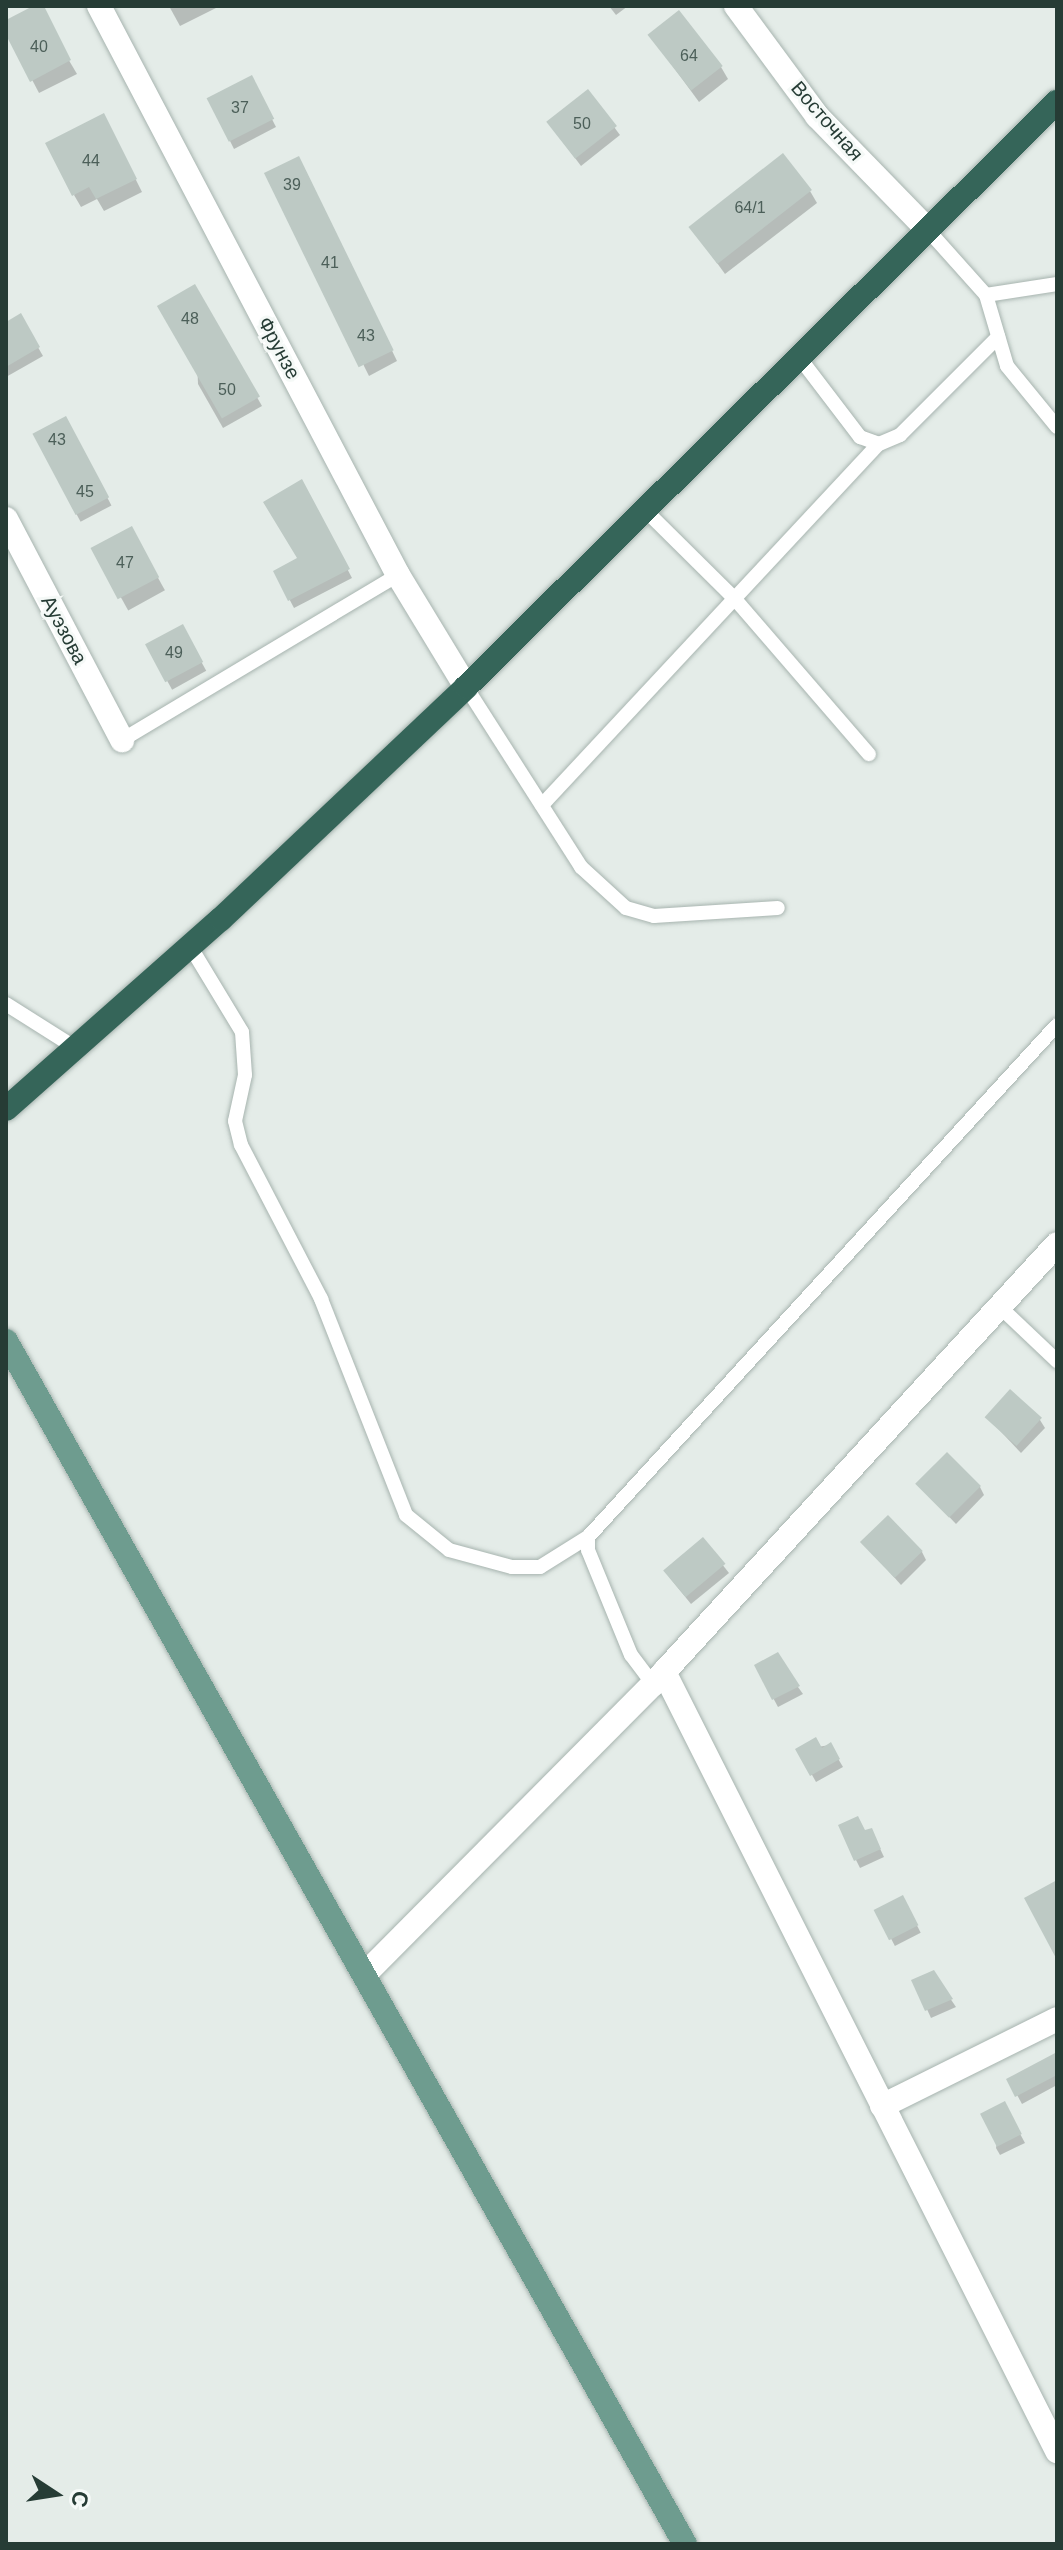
<!DOCTYPE html>
<meta charset="utf-8">
<style>
body{margin:0}
#map{position:relative;width:1063px;height:2550px;overflow:hidden;background:#e4ece8;font-family:Helvetica,sans-serif}
div>[style]{position:absolute}
.shadow>*{inset:0;background:#0003;transform-origin:0 0}
.building>*{inset:0;background:#bdc9c4;transform-origin:0 0}
.roads{filter:drop-shadow(0 0 2px #a7b4af) drop-shadow(0 0 2px #a7b4af)}
.lane>*{height:14px;margin:-7px;padding:0 7px;transform-origin:7px;border-radius:7px;background:#fff}
.street>*{height:24px;margin:-12px;padding:0 12px;transform-origin:12px;border-radius:12px;background:#fff}
.primary>*{height:24px;margin:-12px;padding:0 12px;transform-origin:12px;border-radius:12px;background:#6e9c8f}
.highway>*{height:24px;margin:-12px;padding:0 12px;transform-origin:12px;border-radius:12px;background:#356559}
span{translate:-50% -50%;white-space:nowrap;text-align:center;line-height:1.15;-webkit-text-stroke:6px #f5f9f7;paint-order:stroke}
.number-label{font-size:16px;color:#4c5f59}
.number-label span{-webkit-text-stroke-width:0}
.street-label{font-size:20px;color:#263c35}
.frame{position:absolute;inset:0;border:8px solid #263c35;pointer-events:none}
.north{position:absolute;left:16px;top:2454px;width:80px;height:80px;-webkit-text-stroke:6px #f5f9f7;paint-order:stroke;rotate:102deg;font-size:22px;font-weight:700;line-height:32px;text-align:center;color:#263c35}
.north::after{content:'';display:block;margin:auto;width:28px;height:36px;background:#263c35;clip-path:polygon(50% 0,100% 100%,50% 72%,0 100%)}
</style>
<div id="map">
<div class="shadow">
<i style="clip-path:polygon(37px 6px,77px 74px,39px 93px,6px 30px,6px 22px)"></i>
<i style="clip-path:polygon(169px 6px,215px 6px,216px 8px,180px 26px)"></i>
<i style="clip-path:polygon(609px 6px,628px 6px,616px 15px)"></i>
<i style="clip-path:polygon(650px 35px,721px 67px,728px 79px,699px 102px)"></i>
<i style="clip-path:polygon(255px 86px,276px 127px,234px 149px,209px 99px)"></i>
<i style="clip-path:polygon(588px 92px,620px 135px,581px 166px,554px 130px)"></i>
<i style="clip-path:polygon(110px 128px,142px 192px,104px 211px,97px 199px,81px 207px,74px 195px)"></i>
<i style="clip-path:polygon(304px 168px,397px 361px,369px 376px,364px 366px)"></i>
<i style="clip-path:polygon(810px 191px,817px 203px,725px 274px,691px 227px)"></i>
<i style="clip-path:polygon(194px 286px,262px 406px,223px 428px,198px 384px)"></i>
<i style="clip-path:polygon(20px 316px,43px 356px,6px 377px,6px 324px)"></i>
<i style="left:65px;top:418px;width:99px;height:35px;rotate:62deg"></i>
<i style="clip-path:polygon(302px 482px,352px 578px,294px 608px,275px 572px,300px 559px)"></i>
<i style="left:131px;top:529px;width:70px;height:42px;rotate:61deg"></i>
<i style="left:182px;top:627px;width:50px;height:39px;rotate:61deg"></i>
<i style="clip-path:polygon(987px 1417px,1040px 1420px,1045px 1428px,1021px 1453px)"></i>
<i style="clip-path:polygon(919px 1485px,980px 1487px,984px 1495px,956px 1524px)"></i>
<i style="clip-path:polygon(703px 1540px,729px 1573px,691px 1604px,670px 1578px)"></i>
<i style="clip-path:polygon(863px 1542px,922px 1552px,926px 1560px,901px 1585px)"></i>
<i style="clip-path:polygon(756px 1666px,798px 1687px,803px 1694px,778px 1707px)"></i>
<i style="clip-path:polygon(830px 1745px,843px 1767px,816px 1782px,798px 1750px)"></i>
<i style="clip-path:polygon(865px 1833px,875px 1838px,884px 1857px,860px 1868px,856px 1860px)"></i>
<i style="left:903px;top:1898px;width:39px;height:29px;rotate:63deg"></i>
<i style="clip-path:polygon(933px 1973px,956px 2007px,931px 2018px,914px 1981px)"></i>
<i style="clip-path:polygon(1057px 2057px,1057px 2085px,1022px 2104px,1009px 2080px)"></i>
<i style="clip-path:polygon(1004px 2104px,1025px 2143px,1000px 2155px,996px 2148px)"></i>
</div>
<div class="building">
<i style="clip-path:polygon(33px 6px,44px 6px,71px 60px,30px 82px,6px 35px,6px 20px)"></i>
<i style="left:679px;top:10px;width:71px;height:40px;rotate:52deg"></i>
<i style="left:252px;top:75px;width:49px;height:51px;rotate:63deg"></i>
<i style="left:588px;top:89px;width:47px;height:53px;rotate:52deg"></i>
<i style="clip-path:polygon(104px 113px,137px 179px,96px 199px,89px 187px,72px 196px,45px 143px)"></i>
<i style="left:783px;top:153px;width:47px;height:120px;rotate:52deg"></i>
<i style="left:299px;top:156px;width:216px;height:39px;rotate:64deg"></i>
<i style="left:195px;top:284px;width:130px;height:44px;rotate:60deg"></i>
<i style="clip-path:polygon(21px 313px,40px 347px,6px 367px,6px 322px)"></i>
<i style="left:66px;top:416px;width:92px;height:38px;rotate:62deg"></i>
<i style="clip-path:polygon(302px 479px,350px 569px,288px 601px,273px 571px,297px 558px,263px 502px)"></i>
<i style="left:132px;top:526px;width:58px;height:47px;rotate:62deg"></i>
<i style="left:183px;top:624px;width:43px;height:43px;rotate:62deg"></i>
<i style="left:1010px;top:1389px;width:43px;height:38px;rotate:42deg"></i>
<i style="left:947px;top:1452px;width:48px;height:45px;rotate:45deg"></i>
<i style="left:888px;top:1515px;width:50px;height:39px;rotate:46deg"></i>
<i style="left:703px;top:1537px;width:35px;height:52px;rotate:50deg"></i>
<i style="clip-path:polygon(778px 1652px,800px 1686px,772px 1700px,754px 1665px)"></i>
<i style="clip-path:polygon(816px 1737px,822px 1748px,831px 1742px,840px 1759px,810px 1776px,795px 1749px)"></i>
<i style="clip-path:polygon(858px 1816px,865px 1830px,872px 1828px,881px 1849px,854px 1861px,838px 1825px)"></i>
<i style="clip-path:polygon(1057px 1880px,1057px 1960px,1024px 1898px)"></i>
<i style="left:903px;top:1895px;width:34px;height:33px;rotate:63deg"></i>
<i style="clip-path:polygon(934px 1970px,953px 1999px,925px 2011px,911px 1980px)"></i>
<i style="clip-path:polygon(1057px 2052px,1057px 2075px,1015px 2097px,1006px 2079px)"></i>
<i style="left:1005px;top:2101px;width:37px;height:28px;rotate:63deg"></i>
</div>
<div class="roads">
<div class="lane">
<i style="left:927px;top:229px;width:89px;rotate:48.2deg"></i>
<i style="left:986px;top:295px;width:74px;rotate:73.5deg"></i>
<i style="left:1007px;top:366px;width:79px;rotate:50.7deg"></i>
<i style="left:986px;top:295px;width:72px;rotate:-8.8deg"></i>
<i style="left:799px;top:357px;width:101px;rotate:52.7deg"></i>
<i style="left:860px;top:437px;width:20px;rotate:20deg"></i>
<i style="left:879px;top:444px;width:23px;rotate:-23deg"></i>
<i style="left:900px;top:435px;width:139px;rotate:-45deg"></i>
<i style="left:645px;top:510px;width:127px;rotate:44.7deg"></i>
<i style="left:735px;top:599px;width:205px;rotate:49.2deg"></i>
<i style="left:466px;top:687px;width:214px;rotate:57.4deg"></i>
<i style="left:581px;top:867px;width:61px;rotate:42.3deg"></i>
<i style="left:626px;top:908px;width:29px;rotate:16deg"></i>
<i style="left:654px;top:916px;width:124px;rotate:-3.7deg"></i>
<i style="left:122px;top:740px;width:322px;rotate:-30.9deg"></i>
<i style="left:542px;top:805px;width:494px;rotate:-47deg"></i>
<i style="left:190px;top:946px;width:100px;rotate:58.8deg"></i>
<i style="left:242px;top:1032px;width:43px;rotate:86deg"></i>
<i style="left:245px;top:1075px;width:47px;rotate:102.3deg"></i>
<i style="left:235px;top:1121px;width:25px;rotate:76deg"></i>
<i style="left:241px;top:1145px;width:174px;rotate:62.5deg"></i>
<i style="left:321px;top:1299px;width:232px;rotate:68.5deg"></i>
<i style="left:406px;top:1515px;width:55px;rotate:39.1deg"></i>
<i style="left:449px;top:1550px;width:65px;rotate:15.1deg"></i>
<i style="left:512px;top:1567px;width:28px"></i>
<i style="left:540px;top:1567px;width:57px;rotate:-32deg"></i>
<i style="left:6px;top:1004px;width:80px;rotate:32.3deg"></i>
<i style="left:1000px;top:1307px;width:79px;rotate:43.5deg"></i>
<i style="left:653px;top:1684px;width:36px;rotate:-127deg"></i>
<i style="left:631px;top:1655px;width:113px;rotate:-112.3deg"></i>
<i style="left:588px;top:1550px;width:13px;rotate:-90deg"></i>
<i style="left:588px;top:1537px;width:694px;rotate:-47.51deg"></i>
</div>
<div class="street">
<i style="left:99px;top:6px;width:643px;rotate:62.28deg"></i>
<i style="left:398px;top:575px;width:131px;rotate:58.7deg"></i>
<i style="left:736px;top:6px;width:137px;rotate:53.6deg"></i>
<i style="left:817px;top:116px;width:158px;rotate:45.8deg"></i>
<i style="left:6px;top:519px;width:250px;rotate:62.3deg"></i>
<i style="left:664px;top:1672px;width:873px;rotate:63.23deg"></i>
<i style="left:366px;top:1973px;width:407px;rotate:-45.2deg"></i>
<i style="left:653px;top:1684px;width:597px;rotate:-47.44deg"></i>
<i style="left:882px;top:2106px;width:195px;rotate:-26.4deg"></i>
</div>
<div class="primary">
<i style="left:6px;top:1341px;width:1381px;rotate:60.56deg"></i>
</div>
<div class="highway">
<i style="left:6px;top:1109px;width:287px;rotate:-41.5deg"></i>
<i style="left:221px;top:919px;width:337px;rotate:-43.4deg"></i>
<i style="left:466px;top:687px;width:832px;rotate:-44.71deg"></i>
</div>
</div>
<div class="number-label">
<span style="left:39px;top:47px">40</span>
<span style="left:689px;top:56px">64</span>
<span style="left:240px;top:108px">37</span>
<span style="left:582px;top:124px">50</span>
<span style="left:91px;top:161px">44</span>
<span style="left:292px;top:185px">39</span>
<span style="left:750px;top:208px">64/1</span>
<span style="left:330px;top:263px">41</span>
<span style="left:190px;top:319px">48</span>
<span style="left:366px;top:336px">43</span>
<span style="left:227px;top:390px">50</span>
<span style="left:57px;top:440px">43</span>
<span style="left:85px;top:492px">45</span>
<span style="left:125px;top:563px">47</span>
<span style="left:174px;top:653px">49</span>
</div>
<div class="street-label">
<span style="left:827px;top:121px;rotate:49deg">Восточная</span>
<span style="left:279px;top:348px;rotate:62deg">Фрунзе</span>
<span style="left:64px;top:630px;rotate:62deg">Ауэзова</span>
</div>
<div class="frame"></div>
<div class="north">С</div>
</div>
